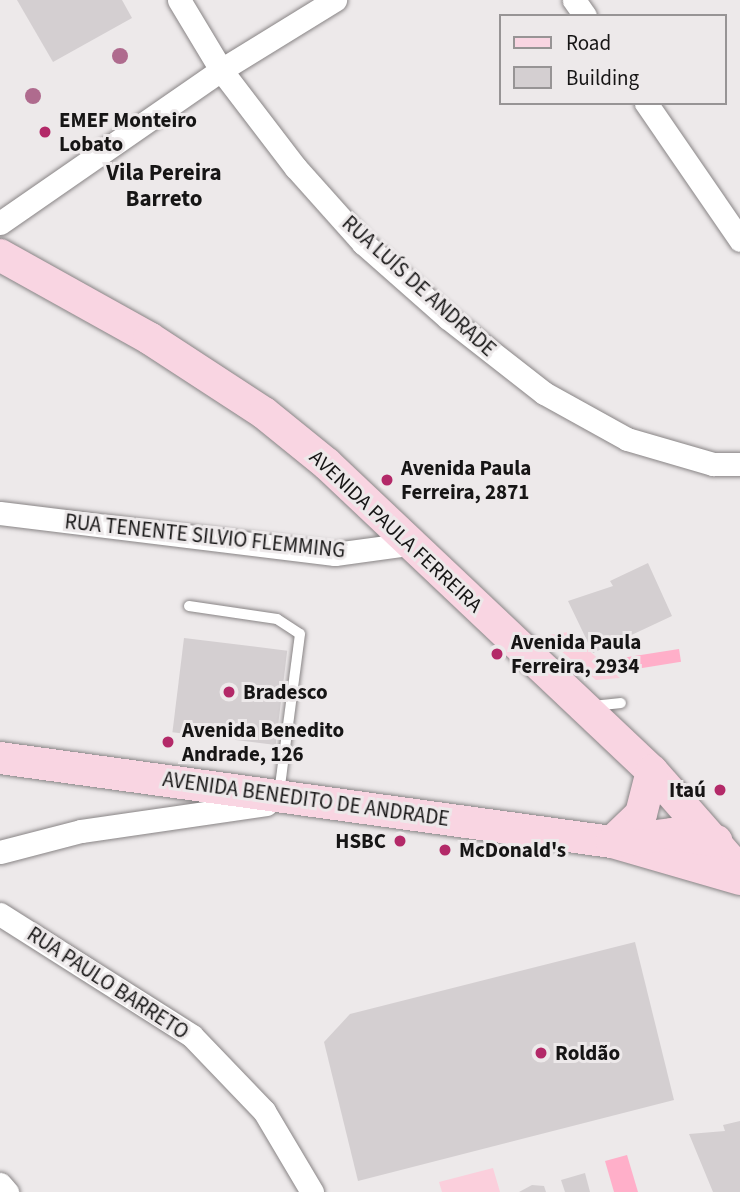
<!DOCTYPE html>
<meta charset="utf-8">
<style>
body{margin:0}
#map{position:relative;width:740px;height:1192px;overflow:hidden;background:#ede9ea;font-family:"Source Sans 3",sans-serif}
div>[style]{position:absolute}
.green>*{inset:0;background:#fbcfdc}
.water>*{inset:0;background:#ffafc9;transform-origin:0 0}
.building>*{inset:0;background:#d4cfd1;transform-origin:0 0}
.roads{filter:drop-shadow(0 0 2px #888485) drop-shadow(0 0 2px #888485)}
.lane>*{height:10px;margin:-5px;padding:0 5px;transform-origin:5px;border-radius:5px;background:#fff}
.street>*{height:23px;margin:-11.5px;padding:0 11.5px;transform-origin:11.5px;border-radius:11.5px;background:#fff}
.secondary>*{height:32px;margin:-16px;padding:0 16px;transform-origin:16px;border-radius:16px;background:#f9d5e2}
.trees>*{width:16px;height:16px;margin:-8px;border-radius:50%;background:#af6b8e}
.dots>*{width:19px;height:19px;translate:-50% -50%;box-sizing:border-box;border:4px solid #ede9ea;border-radius:50%}
span{translate:-50% -50%;white-space:nowrap;text-align:center;line-height:1.15;-webkit-text-stroke:6px #ede9ea;paint-order:stroke}
.poi-label{font-size:21px;color:#161515;font-weight:700}
.left{translate:0 -50%;text-align:left}
.right{translate:-100% -50%;text-align:right}
.street-label{font-size:21px;color:#161515}
.neighbourhood-label{font-size:23px;color:#161515;font-weight:700}
.legend{position:absolute;left:499px;top:14px;width:228px;height:91px;box-sizing:border-box;background:#ede9ea;border:2px solid #979495;margin:0;padding:9px 12px;list-style:none;font-size:21px;color:#161515}
.legend li{display:flex;align-items:center;gap:14px;height:35px}
.legend b{width:35px;border:2px solid #979495}
</style>
<div id="map">
<div class="green">
<i style="clip-path:polygon(568px 632px,620px 678px,596px 680px,543px 636px)"></i>
<i style="clip-path:polygon(493px 1168px,500px 1192px,442px 1192px,439px 1182px)"></i>
</div>
<div class="water">
<i style="left:679px;top:649px;width:13px;height:58px;rotate:81deg"></i>
<i style="clip-path:polygon(627px 1155px,638px 1192px,614px 1192px,605px 1161px)"></i>
</div>
<div class="building">
<i style="clip-path:polygon(17px 0,122px 0,132px 18px,53px 62px)"></i>
<i style="clip-path:polygon(648px 563px,672px 616px,593px 653px,568px 601px,613px 586px,610px 581px)"></i>
<i style="left:184px;top:638px;width:104px;height:95px;rotate:7deg"></i>
<i style="clip-path:polygon(635px 942px,674px 1100px,358px 1181px,324px 1042px,350px 1014px)"></i>
<i style="clip-path:polygon(740px 1121px,740px 1192px,713px 1192px,689px 1134px,725px 1131px,723px 1125px)"></i>
<i style="clip-path:polygon(585px 1173px,590px 1192px,565px 1192px,561px 1180px)"></i>
<i style="clip-path:polygon(532px 1185px,544px 1186px,546px 1192px,519px 1192px)"></i>
</div>
<div class="roads">
<div class="lane">
<i style="left:189px;top:606px;width:89px;rotate:8.4deg"></i>
<i style="left:277px;top:619px;width:27px;rotate:33deg"></i>
<i style="left:300px;top:634px;width:161px;rotate:97.5deg"></i>
<i style="left:593px;top:706px;width:28px;rotate:-6deg"></i>
</div>
<div class="street">
<i style="left:179px;top:0;width:82px;rotate:59deg"></i>
<i style="left:221px;top:70px;width:123px;rotate:52.6deg"></i>
<i style="left:296px;top:168px;width:101px;rotate:48.2deg"></i>
<i style="left:363px;top:243px;width:113px;rotate:41.4deg"></i>
<i style="left:448px;top:318px;width:122px;rotate:38deg"></i>
<i style="left:544px;top:393px;width:95px;rotate:29deg"></i>
<i style="left:627px;top:439px;width:90px;rotate:16.2deg"></i>
<i style="left:713px;top:464px;width:27px"></i>
<i style="left:574px;top:0;width:19px;rotate:55deg"></i>
<i style="left:646px;top:103px;width:166px;rotate:55.5deg"></i>
<i style="left:0;top:223px;width:269px;rotate:-34.7deg"></i>
<i style="left:221px;top:70px;width:134px;rotate:-31.6deg"></i>
<i style="left:0;top:513px;width:337px;rotate:7deg"></i>
<i style="left:335px;top:554px;width:75px;rotate:-7.7deg"></i>
<i style="left:0;top:852px;width:84px;rotate:-14.5deg"></i>
<i style="left:81px;top:831px;width:187px;rotate:-8.3deg"></i>
<i style="left:0;top:914px;width:227px;rotate:32.4deg"></i>
<i style="left:192px;top:1036px;width:104px;rotate:46.2deg"></i>
<i style="left:264px;top:1111px;width:94px;rotate:59.3deg"></i>
<i style="left:0;top:1184px;width:11px;rotate:49deg"></i>
</div>
<div class="secondary">
<i style="left:0;top:255px;width:171px;rotate:29.1deg"></i>
<i style="left:149px;top:338px;width:137px;rotate:33.1deg"></i>
<i style="left:264px;top:413px;width:81px;rotate:39deg"></i>
<i style="left:327px;top:464px;width:447px;rotate:43.4deg"></i>
<i style="left:652px;top:771px;width:133px;rotate:48.7deg"></i>
<i style="left:0;top:758px;width:618px;rotate:7.82deg"></i>
<i style="left:612px;top:842px;width:133px;rotate:16.1deg"></i>
<i style="left:616px;top:841px;width:56px;rotate:-7.1deg"></i>
<i style="left:672px;top:834px;width:45px;rotate:9deg"></i>
<i style="left:612px;top:842px;width:40px;rotate:-44deg"></i>
<i style="left:641px;top:814px;width:44px;rotate:-75.7deg"></i>
</div>
</div>
<div class="trees">
<i style="left:120px;top:56px"></i>
<i style="left:33px;top:96px"></i>
</div>
<div class="dots">
<i style="left:45px;top:132px;background:#b32968"></i>
<i style="left:387px;top:480px;background:#b32968"></i>
<i style="left:497px;top:654px;background:#b32968"></i>
<i style="left:229px;top:692px;background:#b32968"></i>
<i style="left:168px;top:742px;background:#b32968"></i>
<i style="left:720px;top:790px;background:#b32968"></i>
<i style="left:400px;top:841px;background:#b32968"></i>
<i style="left:445px;top:850px;background:#b32968"></i>
<i style="left:541px;top:1053px;background:#b32968"></i>
</div>
<div class="poi-label">
<span class="left" style="left:59px;top:132px">EMEF Monteiro<br>Lobato</span>
<span class="left" style="left:401px;top:480px">Avenida Paula<br>Ferreira, 2871</span>
<span class="left" style="left:511px;top:654px">Avenida Paula<br>Ferreira, 2934</span>
<span class="left" style="left:243px;top:692px">Bradesco</span>
<span class="left" style="left:182px;top:742px">Avenida Benedito<br>Andrade, 126</span>
<span class="right" style="left:706px;top:790px">Itaú</span>
<span class="right" style="left:386px;top:841px">HSBC</span>
<span class="left" style="left:459px;top:850px">McDonald's</span>
<span class="left" style="left:555px;top:1053px">Roldão</span>
</div>
<div class="street-label">
<span style="left:419px;top:286px;rotate:42deg">RUA LUÍS DE ANDRADE</span>
<span style="left:396px;top:531px;rotate:43deg">AVENIDA PAULA FERREIRA</span>
<span style="left:205px;top:536px;rotate:6deg">RUA TENENTE SILVIO FLEMMING</span>
<span style="left:306px;top:799px;rotate:8deg">AVENIDA BENEDITO DE ANDRADE</span>
<span style="left:108px;top:983px;rotate:33deg">RUA PAULO BARRETO</span>
</div>
<div class="neighbourhood-label">
<span style="left:164px;top:186px">Vila Pereira<br>Barreto</span>
</div>
<ul class="legend">
<li><b style="height:9px;background:#f9d5e2"></b>Road</li>
<li><b style="height:19px;background:#d4cfd1"></b>Building</li>
</ul>
</div>
